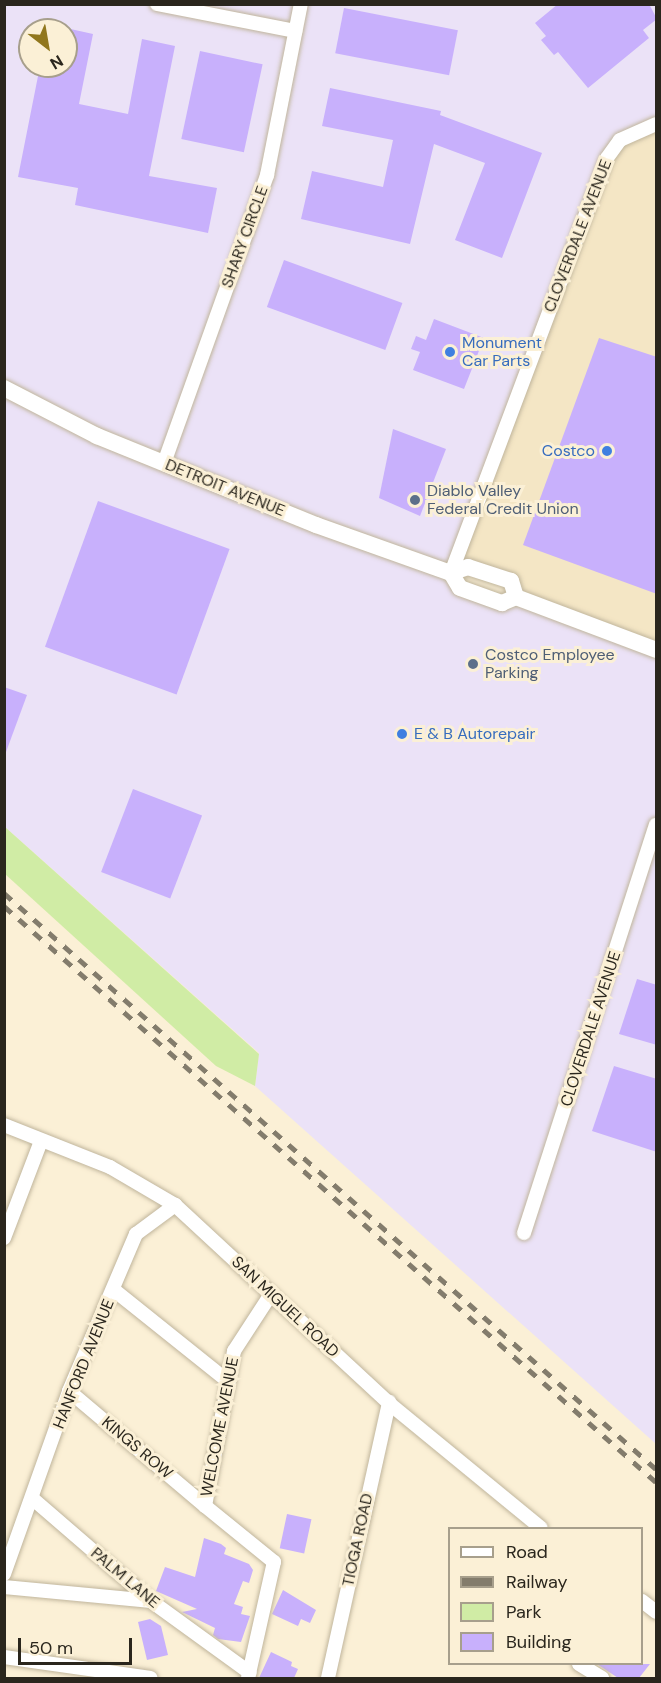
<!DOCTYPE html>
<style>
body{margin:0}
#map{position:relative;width:661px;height:1683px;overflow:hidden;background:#fbf0d6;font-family:"DM Sans",sans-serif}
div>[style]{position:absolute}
.built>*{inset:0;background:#f4e6c5}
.industrial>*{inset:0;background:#ebe2f7}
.green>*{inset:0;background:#d0eca5}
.building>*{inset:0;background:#c8b0fc;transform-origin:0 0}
.roads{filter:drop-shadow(0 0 2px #c0b59c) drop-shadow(0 0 2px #c0b59c)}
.minor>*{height:14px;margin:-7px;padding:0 7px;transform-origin:7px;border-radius:7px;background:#fff}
.tertiary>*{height:16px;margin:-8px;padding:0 8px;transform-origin:8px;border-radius:8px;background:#fff}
.rail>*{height:4.5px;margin-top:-2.25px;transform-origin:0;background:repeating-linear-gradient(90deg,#837c6c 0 10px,transparent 0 20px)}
.dots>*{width:16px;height:16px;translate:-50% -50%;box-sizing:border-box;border:3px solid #fbf0d6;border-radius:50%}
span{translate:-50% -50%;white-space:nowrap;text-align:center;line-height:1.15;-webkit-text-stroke:6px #fbf0d6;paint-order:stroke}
.street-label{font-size:16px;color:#2a261d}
.shop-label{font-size:16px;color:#366cbe}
.left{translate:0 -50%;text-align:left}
.right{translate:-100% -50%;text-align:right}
.service-label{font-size:16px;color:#4e5e75}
.frame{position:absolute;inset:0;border:6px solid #2a261d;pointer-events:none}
.legend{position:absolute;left:448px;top:1527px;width:195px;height:138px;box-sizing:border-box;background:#fbf0d6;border:2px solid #a79f8c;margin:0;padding:8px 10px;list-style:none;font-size:18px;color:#2a261d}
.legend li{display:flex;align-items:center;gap:12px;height:30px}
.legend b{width:30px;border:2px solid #a79f8c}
.north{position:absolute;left:18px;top:18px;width:60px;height:60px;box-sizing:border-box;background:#fbf0d6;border:2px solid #a79f8c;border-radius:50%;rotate:149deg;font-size:16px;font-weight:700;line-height:24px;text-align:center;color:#2a261d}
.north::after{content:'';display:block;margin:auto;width:21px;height:27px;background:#91771d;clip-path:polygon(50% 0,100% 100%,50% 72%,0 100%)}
.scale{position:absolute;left:18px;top:1638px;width:114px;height:27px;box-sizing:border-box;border:3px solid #2a261d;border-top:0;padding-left:8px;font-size:18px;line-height:21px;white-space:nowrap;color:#2a261d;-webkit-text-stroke:4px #fbf0d6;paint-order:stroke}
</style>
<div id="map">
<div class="built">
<i style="clip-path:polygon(656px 124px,656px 650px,516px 597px,510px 581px,451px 573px,613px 148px)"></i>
</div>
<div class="industrial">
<i style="clip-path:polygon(evenodd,5px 5px,656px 5px,656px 124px,620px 140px,451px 573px,460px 588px,516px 597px,656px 650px,656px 1444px,255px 1086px,259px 1053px,5px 827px,5px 5px,30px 30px,66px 30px,66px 66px,30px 66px,30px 30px)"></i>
</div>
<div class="green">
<i style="clip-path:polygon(5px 827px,259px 1054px,255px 1086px,216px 1066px,5px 874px)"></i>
</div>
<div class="building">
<i style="clip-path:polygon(558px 4px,649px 4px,657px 19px,643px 30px,649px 38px,588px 88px,558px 52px,554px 55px,541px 40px,546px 36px,535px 23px)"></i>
<i style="left:344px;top:8px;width:116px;height:46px;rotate:11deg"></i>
<i style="clip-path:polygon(66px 28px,93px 34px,79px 104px,128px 114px,142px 39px,175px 46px,149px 176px,217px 188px,208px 233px,75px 205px,78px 188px,18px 177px,40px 66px,66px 66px)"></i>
<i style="left:200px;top:51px;width:64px;height:90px;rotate:12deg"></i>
<i style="clip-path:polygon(330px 88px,441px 111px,440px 115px,542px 153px,502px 258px,455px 240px,485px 163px,434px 144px,410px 244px,301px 219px,312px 171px,383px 187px,393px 140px,322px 126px)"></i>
<i style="left:284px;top:260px;width:126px;height:50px;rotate:20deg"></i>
<i style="clip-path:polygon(434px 319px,484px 338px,464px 389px,413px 370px,420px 352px,411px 349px,416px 336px,426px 340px)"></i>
<i style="clip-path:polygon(599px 338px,657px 357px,657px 594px,523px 545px)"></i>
<i style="clip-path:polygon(393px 429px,446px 449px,420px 516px,379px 498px)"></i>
<i style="left:98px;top:501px;width:140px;height:155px;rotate:20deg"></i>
<i style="clip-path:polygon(4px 687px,27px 695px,6px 752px,4px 752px)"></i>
<i style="left:133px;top:789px;width:74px;height:89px;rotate:21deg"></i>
<i style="clip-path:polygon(637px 979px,657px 985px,657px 1045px,619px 1034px)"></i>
<i style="clip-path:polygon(614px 1066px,657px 1079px,657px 1152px,592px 1131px)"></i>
<i style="left:287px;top:1514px;width:25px;height:35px;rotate:12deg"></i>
<i style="clip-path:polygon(204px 1538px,221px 1544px,226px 1548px,224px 1554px,249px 1564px,253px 1570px,249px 1583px,243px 1581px,234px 1604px,243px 1607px,241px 1614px,250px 1616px,241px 1642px,218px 1639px,213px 1635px,215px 1628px,182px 1612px,197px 1609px,156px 1591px,165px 1567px,195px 1577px)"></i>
<i style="clip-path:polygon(283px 1590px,316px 1610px,310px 1623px,301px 1619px,298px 1626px,272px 1614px)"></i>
<i style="clip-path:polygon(150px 1619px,161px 1626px,168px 1655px,147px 1660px,138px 1622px)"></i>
<i style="clip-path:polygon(271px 1652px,292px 1662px,291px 1666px,298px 1669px,294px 1678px,259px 1678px)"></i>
<i style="clip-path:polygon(597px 1664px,650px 1664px,639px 1678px,618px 1678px)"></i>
</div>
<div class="roads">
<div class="minor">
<i style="left:157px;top:4px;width:141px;rotate:11.1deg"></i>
<i style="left:164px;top:463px;width:306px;rotate:-70.3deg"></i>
<i style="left:267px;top:175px;width:174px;rotate:-78.8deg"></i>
<i style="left:451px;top:573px;width:443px;rotate:-69.4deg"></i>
<i style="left:607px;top:158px;width:22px;rotate:-54deg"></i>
<i style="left:620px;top:140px;width:39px;rotate:-24deg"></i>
<i style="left:4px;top:1125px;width:114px;rotate:21.6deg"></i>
<i style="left:110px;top:1167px;width:75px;rotate:30.3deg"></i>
<i style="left:175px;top:1205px;width:293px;rotate:42.8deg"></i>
<i style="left:390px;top:1404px;width:195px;rotate:39.4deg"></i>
<i style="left:524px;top:1233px;width:429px;rotate:-72.1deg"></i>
<i style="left:4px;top:1238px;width:104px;rotate:-69.1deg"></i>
<i style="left:114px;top:1290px;width:147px;rotate:38.7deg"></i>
<i style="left:69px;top:1391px;width:178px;rotate:40.2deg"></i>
<i style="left:33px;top:1499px;width:156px;rotate:40.8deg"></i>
<i style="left:151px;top:1601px;width:122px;rotate:36deg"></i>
<i style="left:4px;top:1574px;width:194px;rotate:-70.4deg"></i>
<i style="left:69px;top:1391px;width:171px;rotate:-66.9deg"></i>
<i style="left:136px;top:1234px;width:49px;rotate:-36.6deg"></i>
<i style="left:4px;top:1587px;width:148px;rotate:5.4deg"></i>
<i style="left:642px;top:1601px;width:18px;rotate:38deg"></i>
<i style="left:4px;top:1657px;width:148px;rotate:8.1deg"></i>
<i style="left:579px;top:1664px;width:27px;rotate:31deg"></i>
<i style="left:248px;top:1678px;width:119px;rotate:-77.4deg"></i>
<i style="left:274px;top:1562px;width:89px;rotate:-140.9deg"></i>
<i style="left:205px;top:1506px;width:158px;rotate:-79.4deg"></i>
<i style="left:234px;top:1351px;width:68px;rotate:-57deg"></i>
<i style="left:328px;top:1678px;width:283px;rotate:-77.5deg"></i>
</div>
<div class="tertiary">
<i style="left:4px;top:388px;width:105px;rotate:27.3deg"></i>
<i style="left:97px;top:436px;width:236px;rotate:22.1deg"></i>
<i style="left:316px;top:525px;width:143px;rotate:19.6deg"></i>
<i style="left:516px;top:597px;width:17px;rotate:-107deg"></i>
<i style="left:511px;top:581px;width:45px;rotate:-162deg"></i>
<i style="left:468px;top:567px;width:18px;rotate:161deg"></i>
<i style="left:451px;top:573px;width:17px;rotate:59deg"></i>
<i style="left:460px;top:588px;width:45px;rotate:19.7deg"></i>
<i style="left:502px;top:603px;width:15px;rotate:-23deg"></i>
<i style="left:516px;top:597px;width:150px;rotate:20.7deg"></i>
</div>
</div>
<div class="rail">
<i style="left:4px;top:893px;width:870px;rotate:41.46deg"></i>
<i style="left:4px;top:906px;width:870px;rotate:41.46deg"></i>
</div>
<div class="dots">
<i style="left:450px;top:352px;background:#3f7fe0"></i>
<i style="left:607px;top:451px;background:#3f7fe0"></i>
<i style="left:415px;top:500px;background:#5c6f8a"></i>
<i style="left:473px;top:664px;background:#5c6f8a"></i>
<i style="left:402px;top:734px;background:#3f7fe0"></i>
</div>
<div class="street-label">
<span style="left:578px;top:236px;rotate:-69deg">CLOVERDALE AVENUE</span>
<span style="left:245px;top:237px;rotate:-70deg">SHARY CIRCLE</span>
<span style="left:225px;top:488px;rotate:22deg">DETROIT AVENUE</span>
<span style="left:591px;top:1029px;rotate:-72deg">CLOVERDALE AVENUE</span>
<span style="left:285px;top:1307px;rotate:43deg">SAN MIGUEL ROAD</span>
<span style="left:84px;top:1364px;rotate:-68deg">HANFORD AVENUE</span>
<span style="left:220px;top:1427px;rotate:-79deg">WELCOME AVENUE</span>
<span style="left:137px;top:1448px;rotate:40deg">KINGS ROW</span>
<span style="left:358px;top:1540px;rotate:-78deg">TIOGA ROAD</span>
<span style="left:125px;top:1578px;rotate:40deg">PALM LANE</span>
</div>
<div class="shop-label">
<span class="left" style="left:462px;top:352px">Monument<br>Car Parts</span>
<span class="right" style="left:595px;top:451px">Costco</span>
<span class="left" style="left:414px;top:734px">E &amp; B Autorepair</span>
</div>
<div class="service-label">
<span class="left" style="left:427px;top:500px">Diablo Valley<br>Federal Credit Union</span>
<span class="left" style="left:485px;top:664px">Costco Employee<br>Parking</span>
</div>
<div class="frame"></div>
<ul class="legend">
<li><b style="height:8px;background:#fff"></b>Road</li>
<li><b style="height:8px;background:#837c6c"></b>Railway</li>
<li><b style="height:16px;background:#d0eca5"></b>Park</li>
<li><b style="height:16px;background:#c8b0fc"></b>Building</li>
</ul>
<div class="north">N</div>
<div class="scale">50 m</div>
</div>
